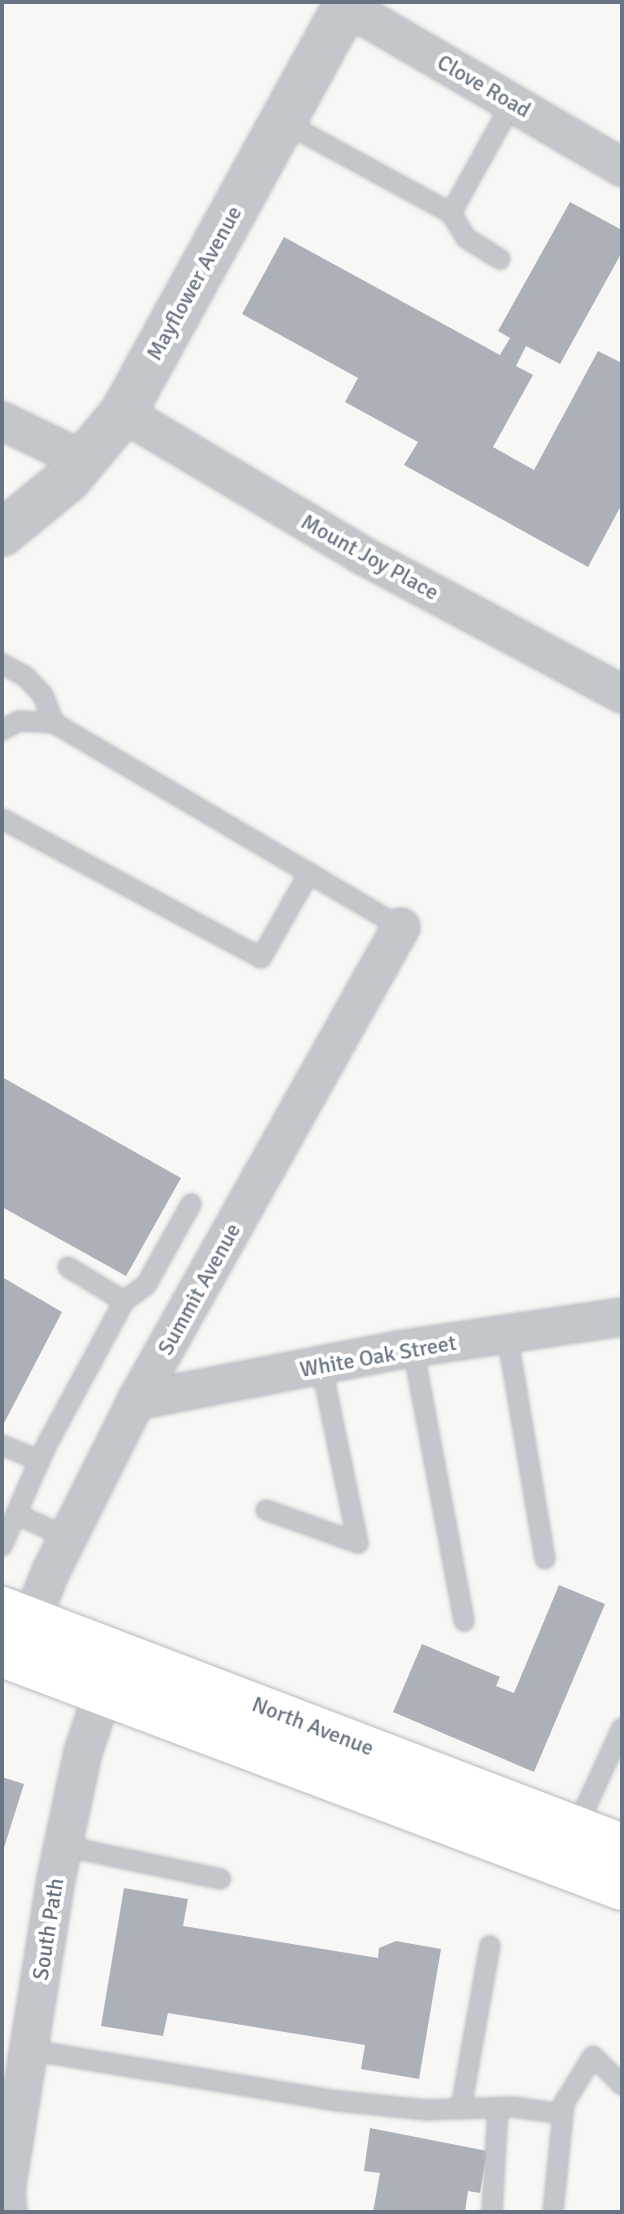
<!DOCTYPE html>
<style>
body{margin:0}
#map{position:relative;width:624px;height:2214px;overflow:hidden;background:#f7f8f5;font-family:Signika,sans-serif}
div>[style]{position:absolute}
.building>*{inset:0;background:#acb1b8}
.roads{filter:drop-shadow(0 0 2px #b6babe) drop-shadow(0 0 2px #b6babe)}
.service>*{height:18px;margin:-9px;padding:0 9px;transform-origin:9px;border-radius:9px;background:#c3c6ca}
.minor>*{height:36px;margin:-18px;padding:0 18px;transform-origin:18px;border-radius:18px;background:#c3c6ca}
.tertiary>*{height:44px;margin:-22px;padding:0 22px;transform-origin:22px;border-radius:22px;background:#c3c6ca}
.primary>*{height:44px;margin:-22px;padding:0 22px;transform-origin:22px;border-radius:22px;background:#fff}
span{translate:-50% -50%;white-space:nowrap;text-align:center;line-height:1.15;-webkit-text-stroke:8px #fff;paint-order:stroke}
.street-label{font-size:22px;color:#687484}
.frame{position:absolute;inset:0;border:4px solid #687484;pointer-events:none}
</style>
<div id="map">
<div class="building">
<i style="clip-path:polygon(570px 202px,622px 230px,622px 252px,560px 364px,526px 346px,516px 366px,533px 375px,493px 447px,534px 470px,598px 351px,622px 363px,622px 504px,588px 567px,404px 465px,418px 442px,345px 402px,358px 378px,242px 314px,284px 237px,500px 355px,510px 338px,498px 331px)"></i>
<i style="clip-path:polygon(2px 1077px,181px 1178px,126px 1276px,2px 1207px)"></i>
<i style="clip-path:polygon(2px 1277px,62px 1312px,2px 1427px)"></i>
<i style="clip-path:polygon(559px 1585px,605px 1604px,534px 1772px,393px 1712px,422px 1644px,500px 1677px,496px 1686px,514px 1693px)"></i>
<i style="clip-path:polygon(2px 1777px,24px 1784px,3px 1851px,2px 1851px)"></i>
<i style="clip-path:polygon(124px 1888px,188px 1899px,183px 1926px,378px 1958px,379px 1948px,396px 1941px,441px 1949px,419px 2079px,361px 2069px,365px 2045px,168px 2013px,163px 2036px,101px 2026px)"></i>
<i style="clip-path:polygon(370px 2128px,487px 2151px,480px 2193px,468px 2191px,465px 2212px,373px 2212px,380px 2173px,364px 2171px)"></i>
</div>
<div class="roads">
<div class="service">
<i style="left:282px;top:121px;width:192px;rotate:28.6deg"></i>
<i style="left:451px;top:213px;width:126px;rotate:-61deg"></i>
<i style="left:451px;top:213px;width:29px;rotate:59deg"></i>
<i style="left:466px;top:238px;width:40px;rotate:32deg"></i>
<i style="left:2px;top:664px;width:27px;rotate:28deg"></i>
<i style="left:26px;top:677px;width:25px;rotate:47deg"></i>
<i style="left:43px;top:695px;width:30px;rotate:69deg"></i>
<i style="left:54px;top:723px;width:403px;rotate:30.5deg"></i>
<i style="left:2px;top:730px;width:19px;rotate:-28deg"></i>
<i style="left:19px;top:721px;width:35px;rotate:3deg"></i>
<i style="left:2px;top:819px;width:294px;rotate:28.2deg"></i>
<i style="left:261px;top:958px;width:98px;rotate:-60.5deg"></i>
<i style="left:68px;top:1267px;width:66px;rotate:31.3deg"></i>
<i style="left:507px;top:1334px;width:228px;rotate:80.4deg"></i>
<i style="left:413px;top:1348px;width:278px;rotate:79.4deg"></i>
<i style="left:2px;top:1445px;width:41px;rotate:22.8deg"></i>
<i style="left:266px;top:1510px;width:98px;rotate:19.7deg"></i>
<i style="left:358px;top:1543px;width:182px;rotate:-101.7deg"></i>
<i style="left:16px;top:1514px;width:57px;rotate:24.8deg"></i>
<i style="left:2px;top:1546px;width:107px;rotate:-66.3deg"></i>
<i style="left:45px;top:1448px;width:167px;rotate:-61.7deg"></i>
<i style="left:124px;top:1301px;width:27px;rotate:-36deg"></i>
<i style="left:146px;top:1285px;width:93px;rotate:-60.9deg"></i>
<i style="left:576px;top:1828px;width:110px;rotate:-65.3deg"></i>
<i style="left:64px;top:1846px;width:160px;rotate:11.9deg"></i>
<i style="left:29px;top:2050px;width:313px;rotate:9.4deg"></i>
<i style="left:338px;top:2101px;width:89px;rotate:5.8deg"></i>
<i style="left:427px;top:2110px;width:86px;rotate:-2deg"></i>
<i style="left:513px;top:2107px;width:50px;rotate:8deg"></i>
<i style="left:461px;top:2108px;width:165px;rotate:-79.9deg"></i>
<i style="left:492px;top:2212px;width:105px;rotate:-86.7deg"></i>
<i style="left:553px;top:2212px;width:110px;rotate:-84.2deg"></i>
<i style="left:564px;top:2103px;width:55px;rotate:-58.3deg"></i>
<i style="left:593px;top:2056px;width:41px;rotate:45deg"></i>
</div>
<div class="minor">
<i style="left:346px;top:6px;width:320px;rotate:30.3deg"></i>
<i style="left:123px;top:413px;width:276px;rotate:30.7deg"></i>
<i style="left:360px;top:554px;width:297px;rotate:28.1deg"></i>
<i style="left:2px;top:421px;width:92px;rotate:25.7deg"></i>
<i style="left:136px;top:1401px;width:267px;rotate:-11deg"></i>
<i style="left:398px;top:1350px;width:226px;rotate:-8.4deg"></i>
<i style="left:22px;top:1643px;width:78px;rotate:-68.1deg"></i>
<i style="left:51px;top:1571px;width:190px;rotate:-63.4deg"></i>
<i style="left:136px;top:1401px;width:543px;rotate:-60.79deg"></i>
<i style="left:8px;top:2212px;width:21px;rotate:-95deg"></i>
<i style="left:6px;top:2191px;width:321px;rotate:-80.9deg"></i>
<i style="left:57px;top:1874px;width:125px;rotate:-78deg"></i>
<i style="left:83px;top:1752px;width:88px;rotate:-71.4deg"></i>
</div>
<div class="tertiary">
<i style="left:2px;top:533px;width:85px;rotate:-39.3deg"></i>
<i style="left:68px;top:479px;width:86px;rotate:-50.2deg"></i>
<i style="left:123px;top:413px;width:469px;rotate:-61.3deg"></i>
</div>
<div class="primary">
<i style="left:2px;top:1609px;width:664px;rotate:20.92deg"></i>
<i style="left:2px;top:1655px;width:662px;rotate:20.6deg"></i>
</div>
</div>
<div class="street-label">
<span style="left:484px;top:86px;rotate:30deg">Clove Road</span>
<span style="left:194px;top:283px;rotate:-61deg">Mayflower Avenue</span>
<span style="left:370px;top:557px;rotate:29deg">Mount Joy Place</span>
<span style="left:199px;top:1289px;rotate:-61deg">Summit Avenue</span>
<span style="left:378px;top:1356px;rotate:-10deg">White Oak Street</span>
<span style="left:313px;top:1726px;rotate:21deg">North Avenue</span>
<span style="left:48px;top:1929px;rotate:-81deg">South Path</span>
</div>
<div class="frame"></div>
</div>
